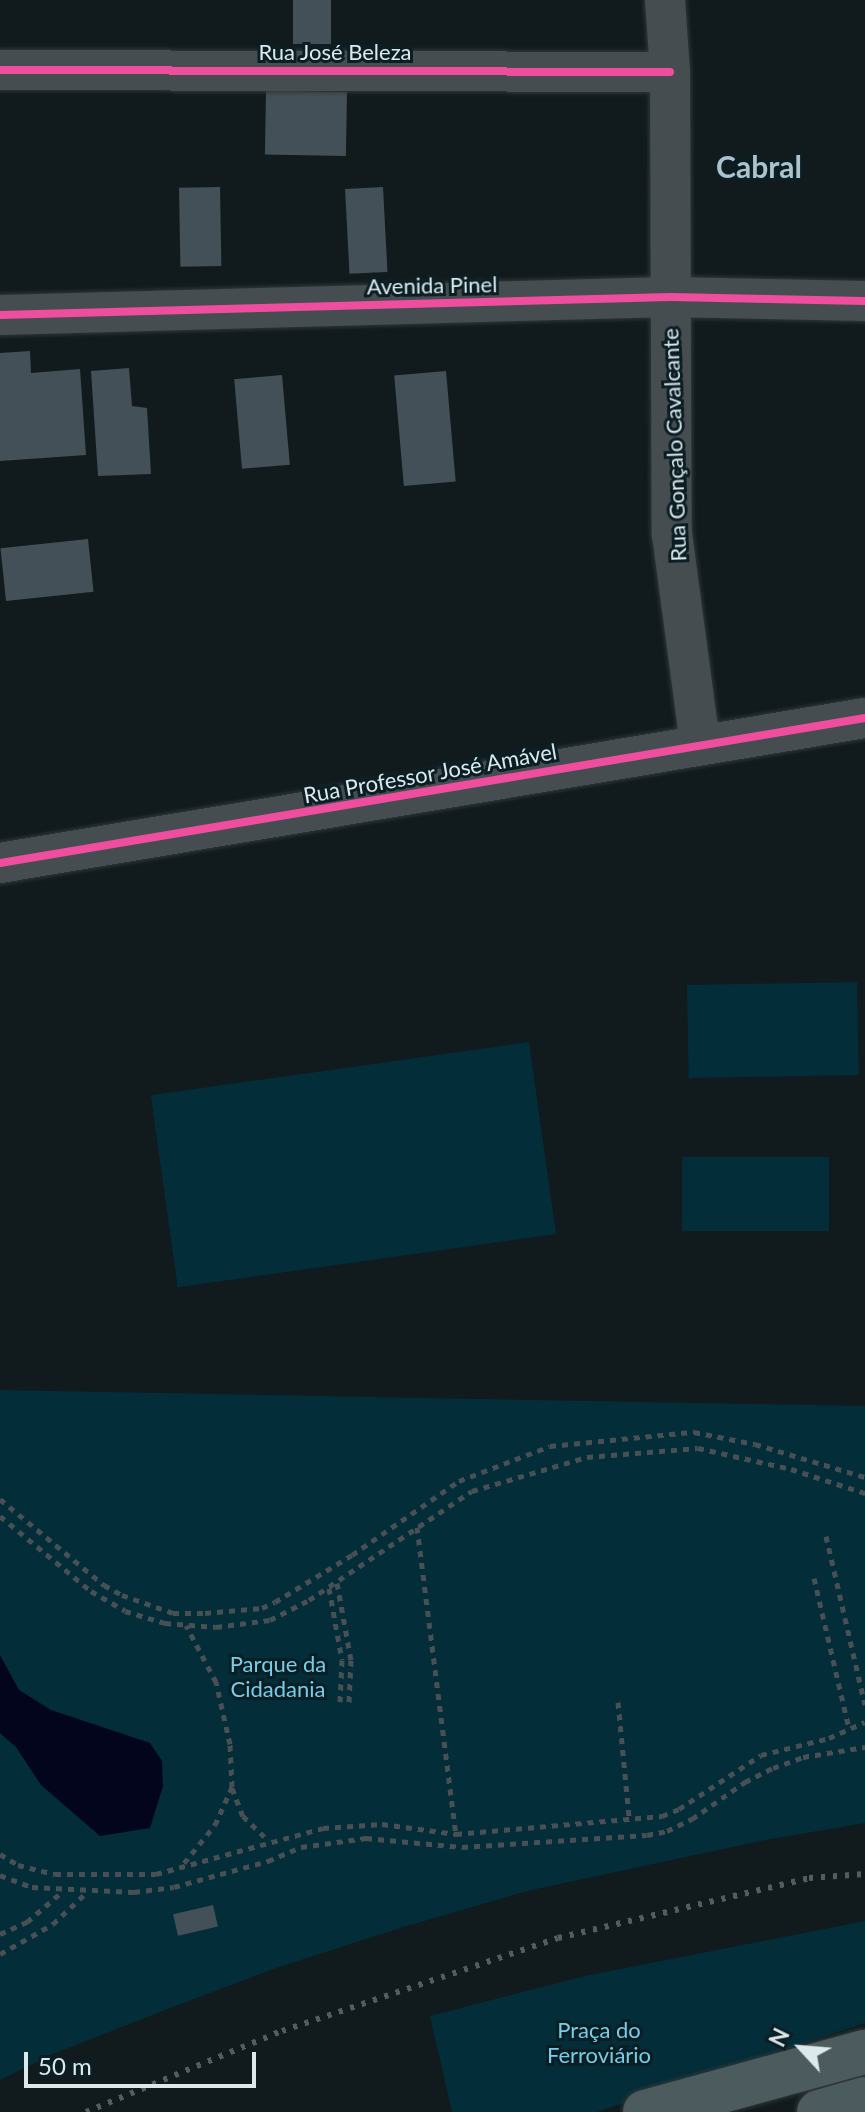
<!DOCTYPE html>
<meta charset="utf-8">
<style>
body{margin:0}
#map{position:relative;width:865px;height:2112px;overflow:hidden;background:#111b1e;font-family:Lato,sans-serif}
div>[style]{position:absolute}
.green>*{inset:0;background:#022d39;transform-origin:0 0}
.water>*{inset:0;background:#02051c}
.building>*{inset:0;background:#445057;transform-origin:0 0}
.path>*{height:5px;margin-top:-2.5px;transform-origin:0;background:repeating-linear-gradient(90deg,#485053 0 6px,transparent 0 12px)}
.roads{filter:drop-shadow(0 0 2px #303739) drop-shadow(0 0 2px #303739)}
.minor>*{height:40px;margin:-20px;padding:0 20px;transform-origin:20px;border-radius:20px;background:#464d50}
.major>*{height:44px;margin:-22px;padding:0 22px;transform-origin:22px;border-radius:22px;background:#4c5b5d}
.rail>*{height:6px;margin-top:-3px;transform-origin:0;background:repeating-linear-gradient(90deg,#545c5e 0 4px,transparent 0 12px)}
.cycleway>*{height:8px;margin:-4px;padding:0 4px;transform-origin:4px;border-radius:4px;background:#ef4d9e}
span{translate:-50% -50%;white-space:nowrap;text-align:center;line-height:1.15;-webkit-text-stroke:6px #0b1e24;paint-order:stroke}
.street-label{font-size:22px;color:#dce8ec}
.park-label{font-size:22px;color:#77cde8}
.district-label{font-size:30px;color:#acc3cb;font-weight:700}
.north{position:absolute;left:761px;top:2008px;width:80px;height:80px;-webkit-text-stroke:6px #0b1e24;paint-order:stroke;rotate:296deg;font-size:22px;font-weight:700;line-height:32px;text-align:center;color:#dce8ec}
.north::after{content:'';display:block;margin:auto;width:28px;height:36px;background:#dce8ec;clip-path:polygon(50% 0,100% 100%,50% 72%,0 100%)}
.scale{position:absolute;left:24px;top:2052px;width:232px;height:36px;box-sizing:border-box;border:4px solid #dce8ec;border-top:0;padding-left:10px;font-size:24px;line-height:28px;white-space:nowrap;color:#dce8ec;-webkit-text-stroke:6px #0b1e24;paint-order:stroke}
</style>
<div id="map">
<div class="green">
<i style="left:857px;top:982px;width:93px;height:170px;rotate:89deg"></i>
<i style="left:529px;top:1042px;width:194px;height:382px;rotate:82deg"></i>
<i style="left:682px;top:1157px;width:147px;height:74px"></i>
<i style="clip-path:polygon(0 1390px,865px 1406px,865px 1823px,765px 1840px,527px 1891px,400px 1928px,276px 1968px,165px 2010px,53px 2054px,0 2080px)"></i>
<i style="clip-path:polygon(865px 1921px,865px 2023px,597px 2112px,452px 2112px,430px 2016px,585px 1976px)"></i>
</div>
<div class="water">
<i style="clip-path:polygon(0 1655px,19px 1690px,51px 1710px,150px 1743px,162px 1761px,163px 1786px,150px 1828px,100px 1836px,41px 1785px,16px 1747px,0 1733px)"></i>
</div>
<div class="building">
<i style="left:293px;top:0;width:38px;height:44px"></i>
<i style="left:347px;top:92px;width:64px;height:81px;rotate:91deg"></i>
<i style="left:220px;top:187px;width:79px;height:41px;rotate:89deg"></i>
<i style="left:383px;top:187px;width:85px;height:38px;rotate:87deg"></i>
<i style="clip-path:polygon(30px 351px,31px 373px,80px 369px,86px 455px,0 461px,0 353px)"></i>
<i style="clip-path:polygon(129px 368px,132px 406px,147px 408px,151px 474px,98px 476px,91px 371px)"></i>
<i style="left:446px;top:371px;width:111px;height:52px;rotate:85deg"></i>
<i style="left:282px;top:375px;width:90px;height:48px;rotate:85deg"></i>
<i style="left:88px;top:539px;width:53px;height:88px;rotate:84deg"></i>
<i style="left:213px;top:1905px;width:22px;height:41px;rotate:77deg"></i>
</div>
<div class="path">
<i style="left:0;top:1499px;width:135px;rotate:39.6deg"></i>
<i style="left:104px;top:1585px;width:21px;rotate:29deg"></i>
<i style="left:122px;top:1595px;width:54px;rotate:19.4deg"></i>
<i style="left:173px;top:1613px;width:32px"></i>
<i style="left:205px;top:1613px;width:57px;rotate:-5deg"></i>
<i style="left:262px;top:1608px;width:14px;rotate:-25deg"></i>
<i style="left:275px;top:1602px;width:90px;rotate:-31.4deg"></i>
<i style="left:352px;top:1555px;width:130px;rotate:-34.7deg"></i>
<i style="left:459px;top:1481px;width:97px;rotate:-21deg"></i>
<i style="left:550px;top:1446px;width:145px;rotate:-5.6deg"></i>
<i style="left:694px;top:1432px;width:62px;rotate:11.1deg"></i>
<i style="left:755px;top:1444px;width:115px;rotate:16.7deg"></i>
<i style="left:0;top:1516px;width:118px;rotate:39.5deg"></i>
<i style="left:91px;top:1591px;width:39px;rotate:30deg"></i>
<i style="left:125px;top:1611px;width:42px;rotate:16.7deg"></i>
<i style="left:165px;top:1623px;width:51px;rotate:4.5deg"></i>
<i style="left:216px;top:1627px;width:54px;rotate:-7.4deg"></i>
<i style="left:270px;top:1620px;width:44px;rotate:-27.1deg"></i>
<i style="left:309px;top:1600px;width:196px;rotate:-33.8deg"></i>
<i style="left:472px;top:1491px;width:120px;rotate:-16.5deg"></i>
<i style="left:587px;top:1457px;width:111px;rotate:-4.6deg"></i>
<i style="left:698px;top:1448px;width:95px;rotate:12.7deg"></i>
<i style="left:791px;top:1469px;width:78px;rotate:18deg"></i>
<i style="left:417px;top:1527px;width:309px;rotate:82.8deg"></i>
<i style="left:826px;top:1536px;width:173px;rotate:77deg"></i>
<i style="left:814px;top:1578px;width:154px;rotate:76.9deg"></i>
<i style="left:337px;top:1583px;width:78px;rotate:79.7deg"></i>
<i style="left:351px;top:1660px;width:43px;rotate:92.7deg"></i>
<i style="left:329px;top:1588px;width:73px;rotate:79.8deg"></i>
<i style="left:342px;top:1660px;width:42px;rotate:92.7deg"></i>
<i style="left:618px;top:1702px;width:116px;rotate:84.5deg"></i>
<i style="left:232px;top:1788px;width:30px;rotate:69deg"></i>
<i style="left:243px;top:1816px;width:36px;rotate:44deg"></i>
<i style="left:0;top:1854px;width:21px;rotate:31deg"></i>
<i style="left:18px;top:1865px;width:38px;rotate:14deg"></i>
<i style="left:55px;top:1874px;width:101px"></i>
<i style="left:156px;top:1874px;width:173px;rotate:-15.4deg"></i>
<i style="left:323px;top:1828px;width:59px;rotate:-3.9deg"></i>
<i style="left:382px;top:1824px;width:75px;rotate:7.7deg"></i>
<i style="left:456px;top:1834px;width:207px;rotate:-5deg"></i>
<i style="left:662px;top:1816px;width:18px;rotate:-22deg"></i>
<i style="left:679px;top:1809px;width:98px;rotate:-33.4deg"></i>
<i style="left:761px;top:1755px;width:70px;rotate:-14deg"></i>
<i style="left:829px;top:1738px;width:39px;rotate:-24deg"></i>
<i style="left:184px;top:1863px;width:49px;rotate:-50.8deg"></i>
<i style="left:215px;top:1825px;width:42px;rotate:-65.9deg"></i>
<i style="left:232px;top:1787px;width:43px;rotate:-92.7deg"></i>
<i style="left:230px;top:1744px;width:64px;rotate:-102.7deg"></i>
<i style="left:216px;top:1682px;width:64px;rotate:-117.8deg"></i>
<i style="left:0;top:1875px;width:34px;rotate:21deg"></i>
<i style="left:32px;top:1887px;width:102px;rotate:2.8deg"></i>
<i style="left:134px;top:1892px;width:40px;rotate:-7.1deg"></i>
<i style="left:174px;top:1887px;width:98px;rotate:-15.5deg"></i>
<i style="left:268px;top:1861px;width:36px;rotate:-23deg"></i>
<i style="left:301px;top:1847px;width:66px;rotate:-7.9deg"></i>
<i style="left:366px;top:1838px;width:96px;rotate:5.4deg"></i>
<i style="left:462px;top:1847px;width:185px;rotate:-3.7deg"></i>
<i style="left:647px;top:1835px;width:20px;rotate:-11deg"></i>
<i style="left:667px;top:1831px;width:28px;rotate:-26deg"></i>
<i style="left:692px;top:1819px;width:65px;rotate:-34.9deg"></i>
<i style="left:745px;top:1782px;width:31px;rotate:-27deg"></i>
<i style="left:773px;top:1768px;width:32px;rotate:-20deg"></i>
<i style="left:803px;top:1757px;width:63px;rotate:-9.2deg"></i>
<i style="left:0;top:1934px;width:30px;rotate:-24deg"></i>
<i style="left:27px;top:1922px;width:48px;rotate:-40.7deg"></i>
<i style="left:0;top:1954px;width:61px;rotate:-29.5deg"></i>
<i style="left:53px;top:1924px;width:45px;rotate:-43.2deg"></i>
</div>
<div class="roads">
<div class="minor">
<i style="left:665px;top:0;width:72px;rotate:86deg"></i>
<i style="left:670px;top:72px;width:462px;rotate:89.8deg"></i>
<i style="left:672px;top:534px;width:213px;rotate:82.4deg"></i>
<i style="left:0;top:70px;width:670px;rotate:0.17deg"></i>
<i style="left:0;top:315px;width:670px;rotate:-1.54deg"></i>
<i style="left:670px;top:297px;width:195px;rotate:1.2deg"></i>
<i style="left:0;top:863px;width:877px;rotate:-9.52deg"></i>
</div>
<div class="major">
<i style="left:645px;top:2112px;width:228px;rotate:-15.3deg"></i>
<i style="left:819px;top:2112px;width:48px;rotate:-15.8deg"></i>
</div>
</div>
<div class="rail">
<i style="left:86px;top:2112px;width:212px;rotate:-22.5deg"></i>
<i style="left:282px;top:2031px;width:291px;rotate:-18.6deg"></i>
<i style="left:558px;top:1938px;width:258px;rotate:-13.4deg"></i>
<i style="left:809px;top:1878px;width:56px;rotate:-4.1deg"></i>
</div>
<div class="cycleway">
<i style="left:0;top:70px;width:670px;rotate:0.17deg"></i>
<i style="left:0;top:315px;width:670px;rotate:-1.54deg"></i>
<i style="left:670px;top:297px;width:195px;rotate:1.2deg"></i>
<i style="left:0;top:863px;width:877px;rotate:-9.52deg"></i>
</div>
<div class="street-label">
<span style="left:335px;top:52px">Rua José Beleza</span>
<span style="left:432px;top:285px;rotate:-1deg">Avenida Pinel</span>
<span style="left:674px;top:445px;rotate:-92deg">Rua Gonçalo Cavalcante</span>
<span style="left:430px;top:773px;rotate:-10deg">Rua Professor José Amável</span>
</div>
<div class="park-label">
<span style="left:278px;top:1676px">Parque da<br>Cidadania</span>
<span style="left:599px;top:2042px">Praça do<br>Ferroviário</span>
</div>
<div class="district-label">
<span style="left:759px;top:166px">Cabral</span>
</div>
<div class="north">N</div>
<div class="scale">50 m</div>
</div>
